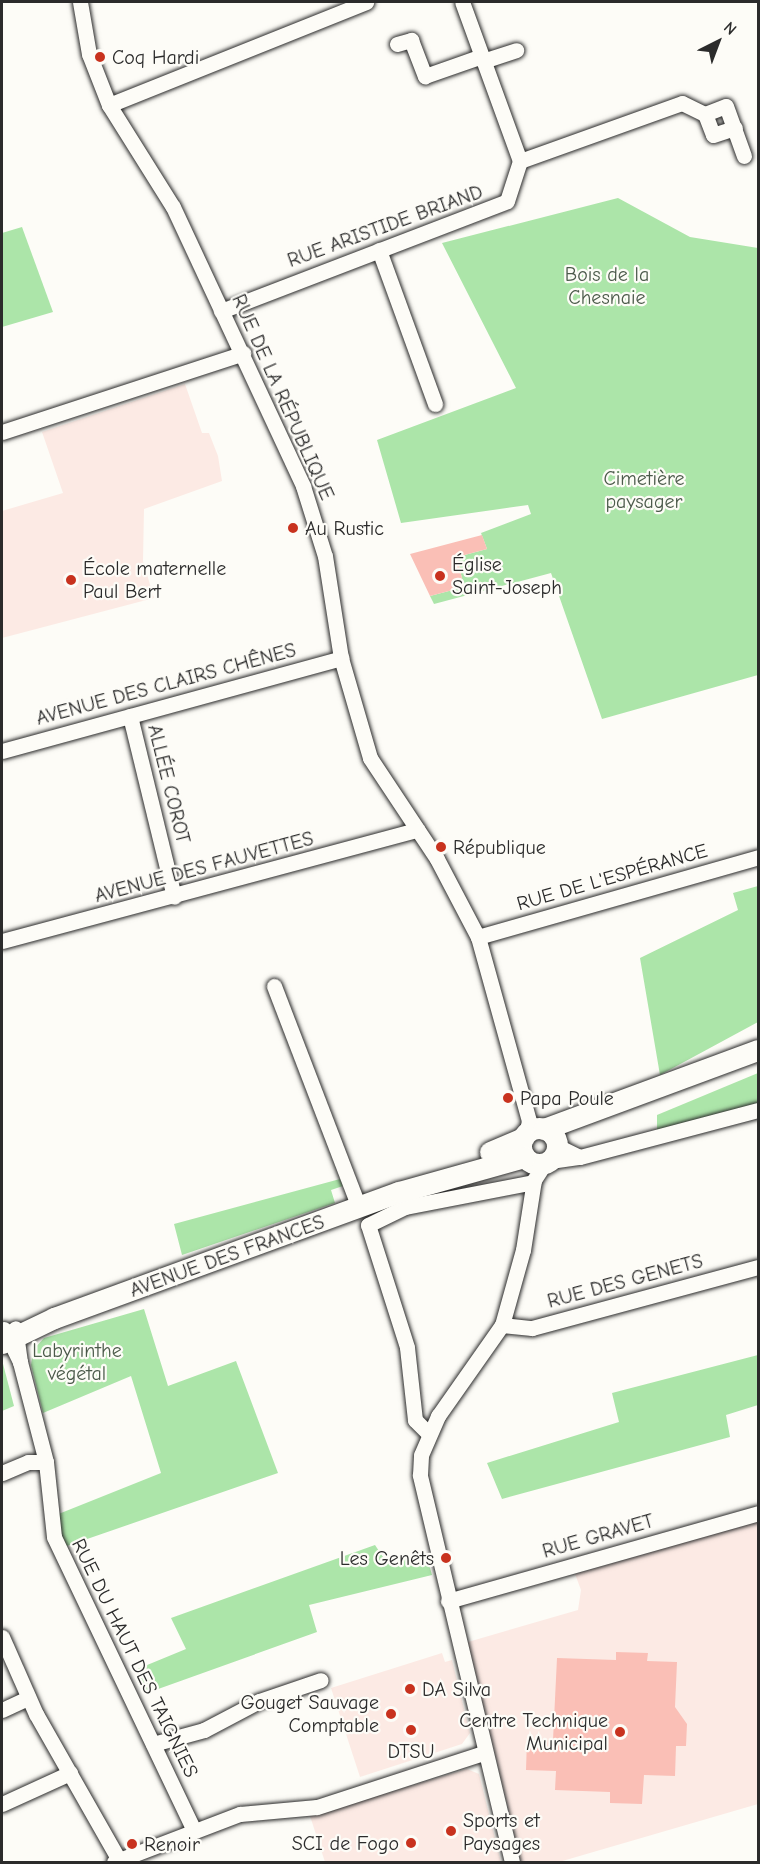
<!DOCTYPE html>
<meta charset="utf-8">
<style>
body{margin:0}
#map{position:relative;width:760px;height:1864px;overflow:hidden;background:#fdfcf7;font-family:"Comic Neue",sans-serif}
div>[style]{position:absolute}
.built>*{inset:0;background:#fceae4}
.green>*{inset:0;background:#ace5a9}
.building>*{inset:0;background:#fabfb6}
.roads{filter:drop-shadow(0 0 2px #2b2b2b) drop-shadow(0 0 2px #2b2b2b)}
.minor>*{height:15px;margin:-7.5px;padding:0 7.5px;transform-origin:7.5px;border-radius:7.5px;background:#fdfcf7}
.secondary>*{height:21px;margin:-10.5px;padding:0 10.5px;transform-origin:10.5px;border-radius:10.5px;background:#fdfcf7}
.secondary>.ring{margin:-10.5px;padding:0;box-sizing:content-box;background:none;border:21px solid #fdfcf7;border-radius:50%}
.dots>*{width:16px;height:16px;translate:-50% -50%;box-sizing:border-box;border:3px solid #fdfcf7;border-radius:50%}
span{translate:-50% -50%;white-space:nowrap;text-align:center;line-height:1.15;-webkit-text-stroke:4.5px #fdfcf7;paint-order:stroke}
.poi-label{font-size:20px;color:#2b2b2b}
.left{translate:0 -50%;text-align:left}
.right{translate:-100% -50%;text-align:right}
.street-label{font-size:20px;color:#2b2b2b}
.park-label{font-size:20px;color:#4b5a4a}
.frame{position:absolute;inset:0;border:3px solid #2b2b2b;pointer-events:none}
.north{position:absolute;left:688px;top:12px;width:60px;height:60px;-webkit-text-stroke:4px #fdfcf7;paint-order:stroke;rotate:42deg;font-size:16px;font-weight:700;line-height:24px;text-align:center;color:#2b2b2b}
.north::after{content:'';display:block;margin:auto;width:21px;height:27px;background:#2b2b2b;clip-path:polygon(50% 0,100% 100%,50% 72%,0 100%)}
</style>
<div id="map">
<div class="built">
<i style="clip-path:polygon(185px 384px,202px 433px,209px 433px,218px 456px,222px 481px,144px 509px,143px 561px,154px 598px,2px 638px,2px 511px,63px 493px,42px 432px)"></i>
<i style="clip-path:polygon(758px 1521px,758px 1804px,559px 1862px,521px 1862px,468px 1642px,578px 1610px,581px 1590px,575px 1574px)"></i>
<i style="clip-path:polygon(442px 1653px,445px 1662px,452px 1660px,470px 1733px,462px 1744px,360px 1777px,331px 1688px)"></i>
<i style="clip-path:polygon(467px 1769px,479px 1774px,501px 1862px,325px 1862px,310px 1816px)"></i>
</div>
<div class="green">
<i style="clip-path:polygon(618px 198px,690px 237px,758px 248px,758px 675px,602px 719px,551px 573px,434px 604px,430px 596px,464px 587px,457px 557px,487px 549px,481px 533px,531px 514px,528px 505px,401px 523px,377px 440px,516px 388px,442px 243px)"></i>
<i style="clip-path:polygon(22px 227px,53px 312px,2px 327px,2px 233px)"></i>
<i style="clip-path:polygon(758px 886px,758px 1022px,660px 1075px,640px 958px,738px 910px,733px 893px)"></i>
<i style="clip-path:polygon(758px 1073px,758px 1105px,657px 1133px,657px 1115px)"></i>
<i style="clip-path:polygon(340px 1179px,343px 1186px,331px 1190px,335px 1203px,182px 1255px,174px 1224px)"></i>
<i style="clip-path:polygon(144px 1309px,168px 1386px,236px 1361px,278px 1473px,64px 1547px,56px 1515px,161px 1473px,131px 1376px,43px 1413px,31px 1365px,33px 1350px,44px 1338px)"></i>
<i style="clip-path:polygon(758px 1355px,758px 1405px,726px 1415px,730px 1437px,502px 1499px,487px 1463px,619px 1422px,612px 1393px)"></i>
<i style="clip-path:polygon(2px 1360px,14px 1406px,2px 1411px)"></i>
<i style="clip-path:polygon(375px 1545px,387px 1563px,426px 1553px,432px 1575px,309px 1605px,317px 1632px,147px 1693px,135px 1670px,186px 1649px,171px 1618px)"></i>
</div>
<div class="building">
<i style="clip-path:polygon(482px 535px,487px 549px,457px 557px,464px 587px,430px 596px,410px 554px)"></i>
<i style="clip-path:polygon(616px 1652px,648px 1653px,647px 1661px,677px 1662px,675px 1707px,687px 1724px,686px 1746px,676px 1746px,675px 1776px,644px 1775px,642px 1804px,610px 1803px,610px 1792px,555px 1790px,556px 1771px,526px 1770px,527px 1739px,553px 1740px,557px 1658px,616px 1660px)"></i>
</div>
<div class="roads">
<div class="minor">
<i style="left:80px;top:2px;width:53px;rotate:80.2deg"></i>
<i style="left:89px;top:54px;width:55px;rotate:68.6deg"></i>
<i style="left:109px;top:105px;width:120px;rotate:57.9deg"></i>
<i style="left:173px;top:207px;width:308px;rotate:65deg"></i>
<i style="left:303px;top:486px;width:73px;rotate:72.6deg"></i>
<i style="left:325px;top:556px;width:103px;rotate:81.1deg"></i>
<i style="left:341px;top:658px;width:104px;rotate:73.8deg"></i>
<i style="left:370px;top:758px;width:121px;rotate:56.4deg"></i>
<i style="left:437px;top:859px;width:88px;rotate:62.3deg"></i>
<i style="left:478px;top:937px;width:191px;rotate:74.5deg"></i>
<i style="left:529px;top:1121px;width:13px;rotate:103deg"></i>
<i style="left:397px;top:44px;width:15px;rotate:-16deg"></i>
<i style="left:411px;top:40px;width:39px;rotate:69deg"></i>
<i style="left:425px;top:76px;width:60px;rotate:-19.3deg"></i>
<i style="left:483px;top:61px;width:35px;rotate:-18deg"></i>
<i style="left:109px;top:105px;width:277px;rotate:-21.8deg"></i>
<i style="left:705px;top:114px;width:22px;rotate:-21deg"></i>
<i style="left:726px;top:106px;width:53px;rotate:70.2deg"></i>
<i style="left:705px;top:114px;width:22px;rotate:69deg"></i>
<i style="left:713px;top:135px;width:23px;rotate:-18deg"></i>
<i style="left:520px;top:161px;width:172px;rotate:-19.7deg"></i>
<i style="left:682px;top:103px;width:25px;rotate:26deg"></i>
<i style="left:379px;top:250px;width:164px;rotate:70deg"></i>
<i style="left:221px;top:311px;width:306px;rotate:-21deg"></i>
<i style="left:507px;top:201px;width:42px;rotate:-72deg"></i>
<i style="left:520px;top:161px;width:169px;rotate:-110deg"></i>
<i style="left:2px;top:432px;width:254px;rotate:-18.1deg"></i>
<i style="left:130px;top:716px;width:186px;rotate:76.3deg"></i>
<i style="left:2px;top:751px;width:352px;rotate:-15.3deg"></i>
<i style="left:478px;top:937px;width:291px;rotate:-15.9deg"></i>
<i style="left:2px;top:941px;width:430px;rotate:-15deg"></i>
<i style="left:274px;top:986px;width:237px;rotate:69deg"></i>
<i style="left:557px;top:1146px;width:25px;rotate:26deg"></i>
<i style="left:550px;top:1161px;width:30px;rotate:-8deg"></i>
<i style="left:580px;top:1157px;width:184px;rotate:-14.8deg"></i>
<i style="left:502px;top:1325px;width:30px;rotate:6deg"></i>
<i style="left:532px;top:1328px;width:234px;rotate:-15.1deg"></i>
<i style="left:4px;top:1329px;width:37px;rotate:64deg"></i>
<i style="left:20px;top:1362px;width:34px;rotate:-98deg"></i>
<i style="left:20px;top:1362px;width:103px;rotate:75.4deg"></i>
<i style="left:46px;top:1462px;width:75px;rotate:83.9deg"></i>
<i style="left:54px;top:1537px;width:323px;rotate:64.5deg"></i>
<i style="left:429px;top:1434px;width:20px;rotate:-135deg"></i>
<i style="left:415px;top:1420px;width:73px;rotate:-96.3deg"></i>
<i style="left:407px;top:1347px;width:128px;rotate:-107.7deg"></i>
<i style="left:368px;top:1225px;width:41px;rotate:-25.9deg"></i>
<i style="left:405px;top:1207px;width:131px;rotate:-11deg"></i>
<i style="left:2px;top:1473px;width:28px;rotate:-23deg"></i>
<i style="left:28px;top:1462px;width:18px"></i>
<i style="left:448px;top:1601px;width:322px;rotate:-15.8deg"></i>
<i style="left:2px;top:1637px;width:84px;rotate:66.2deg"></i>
<i style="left:36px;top:1714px;width:168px;rotate:60.4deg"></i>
<i style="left:2px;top:1710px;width:29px;rotate:-25deg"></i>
<i style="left:153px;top:1744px;width:53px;rotate:-15.4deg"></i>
<i style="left:204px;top:1730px;width:62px;rotate:-27.8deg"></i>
<i style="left:259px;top:1701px;width:65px;rotate:-18.7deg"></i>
<i style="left:2px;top:1804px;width:75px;rotate:-24.5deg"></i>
<i style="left:114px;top:1862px;width:135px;rotate:-20.9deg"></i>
<i style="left:240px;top:1814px;width:77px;rotate:-5.2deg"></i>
<i style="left:317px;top:1807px;width:175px;rotate:-18deg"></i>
<i style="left:512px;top:1862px;width:398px;rotate:-103.4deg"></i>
<i style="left:420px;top:1475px;width:20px;rotate:-87deg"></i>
<i style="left:421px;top:1455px;width:43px;rotate:-66.4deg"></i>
<i style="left:438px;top:1416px;width:111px;rotate:-54.9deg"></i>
<i style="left:502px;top:1325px;width:78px;rotate:-74.4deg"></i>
<i style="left:523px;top:1250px;width:71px;rotate:-81.1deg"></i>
<i style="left:534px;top:1180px;width:20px;rotate:-57deg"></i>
</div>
<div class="secondary">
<i class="ring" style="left:521px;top:1128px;width:15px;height:15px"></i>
<i style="left:544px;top:1129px;width:228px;rotate:-20.3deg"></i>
<i style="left:490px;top:1152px;width:36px;rotate:-23deg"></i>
<i style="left:2px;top:1343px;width:58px;rotate:-25.7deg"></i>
<i style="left:54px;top:1318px;width:367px;rotate:-20.1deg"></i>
<i style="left:399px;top:1192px;width:130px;rotate:-15.6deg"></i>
</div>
</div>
<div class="dots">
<i style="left:100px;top:57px;background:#c8321e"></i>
<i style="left:293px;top:528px;background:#c8321e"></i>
<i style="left:440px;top:576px;background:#c8321e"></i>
<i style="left:71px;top:580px;background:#c8321e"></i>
<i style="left:441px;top:847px;background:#c8321e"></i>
<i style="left:508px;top:1098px;background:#c8321e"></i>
<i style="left:446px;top:1558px;background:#c8321e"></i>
<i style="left:410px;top:1689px;background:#c8321e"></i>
<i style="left:391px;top:1714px;background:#c8321e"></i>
<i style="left:411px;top:1730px;background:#c8321e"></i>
<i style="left:620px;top:1732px;background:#c8321e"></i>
<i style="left:451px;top:1831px;background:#c8321e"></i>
<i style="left:411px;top:1843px;background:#c8321e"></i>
<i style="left:132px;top:1844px;background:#c8321e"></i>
</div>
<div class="poi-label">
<span class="left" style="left:112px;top:57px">Coq Hardi</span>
<span class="left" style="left:305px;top:528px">Au Rustic</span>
<span class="left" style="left:452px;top:576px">Église<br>Saint-Joseph</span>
<span class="left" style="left:83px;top:580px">École maternelle<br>Paul Bert</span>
<span class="left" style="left:453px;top:847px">République</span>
<span class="left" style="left:520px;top:1098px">Papa Poule</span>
<span class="right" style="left:434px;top:1558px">Les Genêts</span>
<span class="left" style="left:422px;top:1689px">DA Silva</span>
<span class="right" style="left:379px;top:1714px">Gouget Sauvage<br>Comptable</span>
<span class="right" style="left:608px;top:1732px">Centre Technique<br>Municipal</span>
<span style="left:411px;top:1751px">DTSU</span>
<span class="left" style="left:463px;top:1832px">Sports et<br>Paysages</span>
<span class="right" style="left:399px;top:1843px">SCI de Fogo</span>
<span class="left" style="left:144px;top:1844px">Renoir</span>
</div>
<div class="street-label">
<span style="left:385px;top:226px;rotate:-20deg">RUE ARISTIDE BRIAND</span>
<span style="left:283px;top:397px;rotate:66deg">RUE DE LA RÉPUBLIQUE</span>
<span style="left:166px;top:684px;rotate:-15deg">AVENUE DES CLAIRS CHÊNES</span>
<span style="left:169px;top:784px;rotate:76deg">ALLÉE COROT</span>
<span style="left:204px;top:867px;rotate:-15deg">AVENUE DES FAUVETTES</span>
<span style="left:612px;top:877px;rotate:-16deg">RUE DE L'ESPÉRANCE</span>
<span style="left:227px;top:1256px;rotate:-20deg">AVENUE DES FRANCES</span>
<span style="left:625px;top:1281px;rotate:-15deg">RUE DES GENETS</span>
<span style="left:598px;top:1536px;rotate:-16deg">RUE GRAVET</span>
<span style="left:135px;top:1658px;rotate:64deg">RUE DU HAUT DES TAIGNIES</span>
</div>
<div class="park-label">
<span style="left:607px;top:286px">Bois de la<br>Chesnaie</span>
<span style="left:644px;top:490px">Cimetière<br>paysager</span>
<span style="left:77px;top:1362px">Labyrinthe<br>végétal</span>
</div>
<div class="frame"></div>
<div class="north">N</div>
</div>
